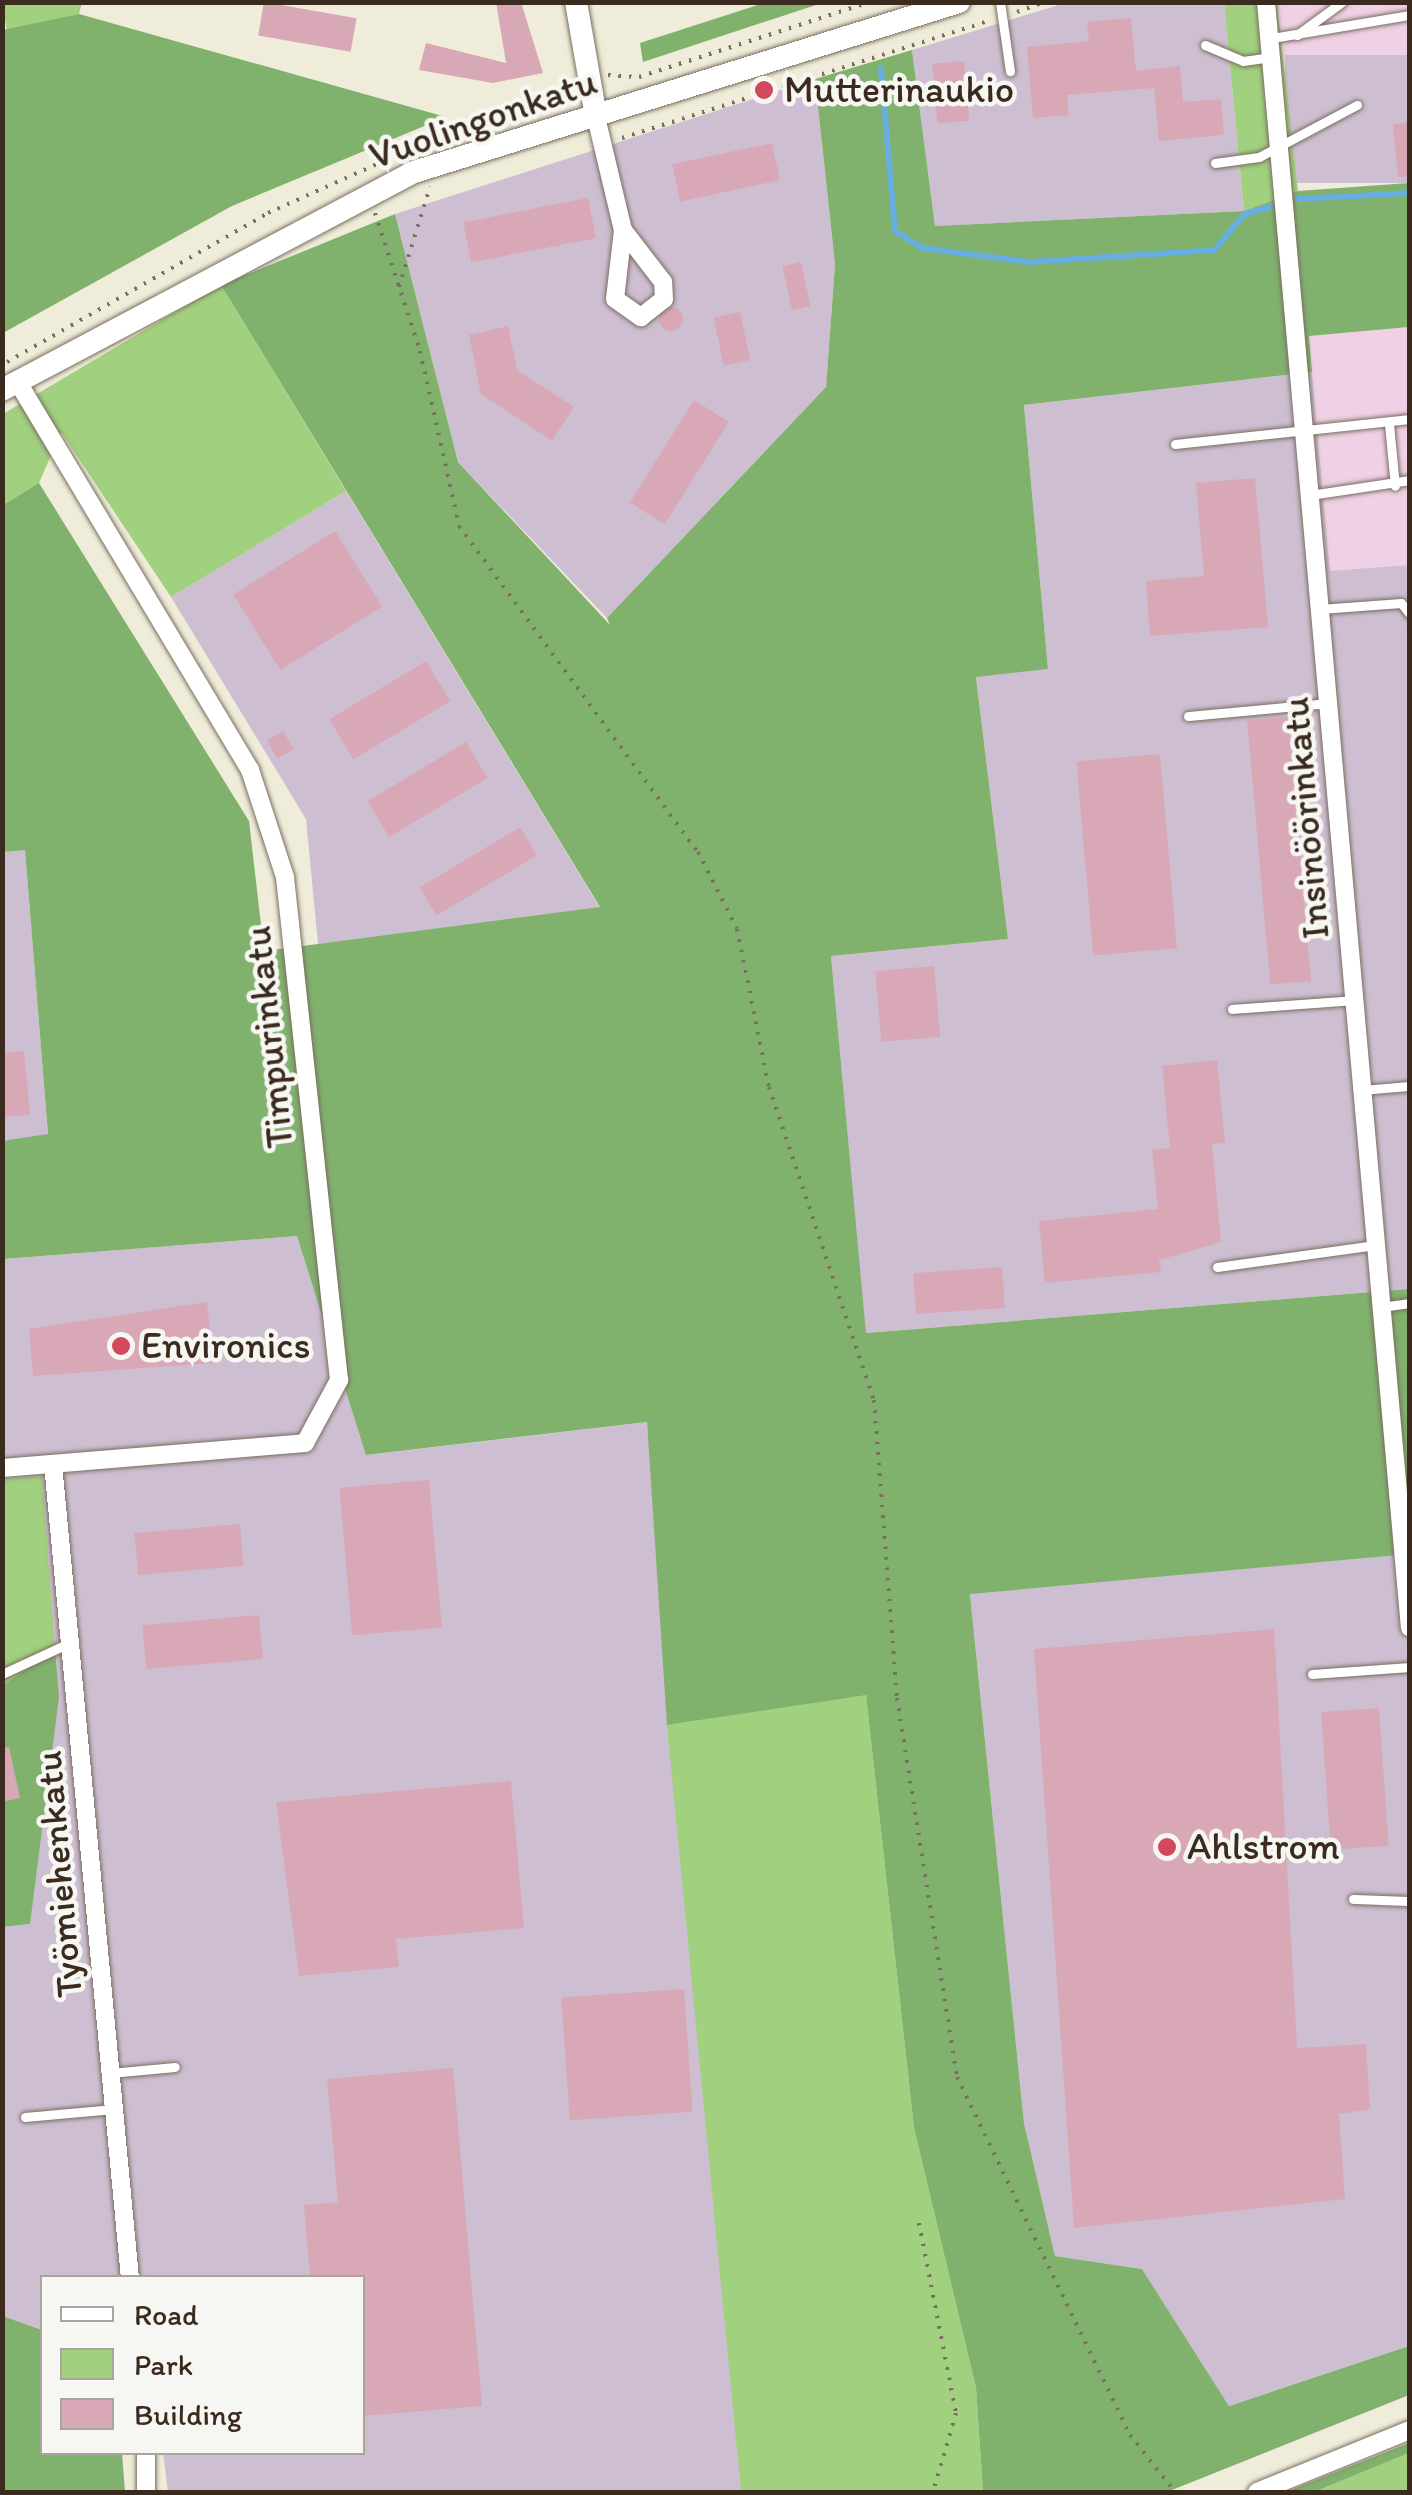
<!DOCTYPE html>
<meta charset="utf-8">
<style>
body{margin:0}
#map{position:relative;width:1412px;height:2495px;overflow:hidden;background:#efecd9;font-family:Itim,sans-serif}
div>[style]{position:absolute}
.built>*{inset:0;background:#f0d0e5}
.industrial>*{inset:0;background:#cebed2;transform-origin:0 0}
.green>*{inset:0;background:#a1d07f}
.forest>*{inset:0;background:#80b26e}
.stream>*{height:6px;margin:-3px;padding:0 3px;transform-origin:3px;border-radius:3px;background:#67afde}
.building>*{inset:0;background:#d9a8b7;transform-origin:0 0}
.round{border-radius:50%}
.path>*{height:4px;margin-top:-2px;transform-origin:0;background:repeating-linear-gradient(90deg,#7a6e5f 0 2.5px,transparent 0 10.5px)}
.roads{filter:drop-shadow(0 0 2px #7a6e5f) drop-shadow(0 0 2px #7a6e5f)}
.service>*{height:9px;margin:-4.5px;padding:0 4.5px;transform-origin:4.5px;border-radius:4.5px;background:#fff}
.minor>*{height:18px;margin:-9px;padding:0 9px;transform-origin:9px;border-radius:9px;background:#fff}
.tertiary>*{height:22px;margin:-11px;padding:0 11px;transform-origin:11px;border-radius:11px;background:#fff}
.dots>*{width:28px;height:28px;translate:-50% -50%;box-sizing:border-box;border:5px solid #f6f6f2;border-radius:50%}
span{translate:-50% -50%;white-space:nowrap;text-align:center;line-height:1.15;-webkit-text-stroke:9px #f6f6f2;paint-order:stroke}
.poi-label{font-size:38px;color:#3b2a1e}
.left{translate:0 -50%;text-align:left}
.street-label{font-size:38px;color:#3b2a1e}
.frame{position:absolute;inset:0;border:5px solid #3b2a1e;pointer-events:none}
.legend{position:absolute;left:40px;top:2275px;width:325px;height:180px;box-sizing:border-box;background:#f6f6f2;border:2px solid #aba49d;margin:0;padding:12px 18px;list-style:none;font-size:30px;color:#3b2a1e}
.legend li{display:flex;align-items:center;gap:20px;height:50px}
.legend b{width:50px;border:2px solid #aba49d}
</style>
<div id="map">
<div class="built">
<i style="clip-path:polygon(1277px 3px,1409px 3px,1409px 55px,1285px 66px)"></i>
<i style="clip-path:polygon(1409px 327px,1409px 565px,1330px 572px,1309px 336px)"></i>
</div>
<div class="industrial">
<i style="clip-path:polygon(1065px 3px,1224px 3px,1244px 211px,935px 226px,912px 50px)"></i>
<i style="left:1409px;top:55px;width:128px;height:124px;rotate:90deg"></i>
<i style="clip-path:polygon(815px 79px,835px 264px,826px 387px,607px 618px,458px 462px,395px 214px)"></i>
<i style="clip-path:polygon(1312px 372px,1330px 571px,1409px 565px,1409px 1289px,865px 1333px,831px 956px,1008px 939px,976px 676px,1048px 669px,1024px 405px)"></i>
<i style="clip-path:polygon(346px 491px,600px 908px,318px 944px,306px 819px,171px 597px)"></i>
<i style="clip-path:polygon(25px 849px,48px 1135px,3px 1141px,2px 852px)"></i>
<i style="clip-path:polygon(297px 1236px,367px 1455px,647px 1422px,741px 2492px,168px 2492px,163px 2453px,362px 2452px,362px 2278px,42px 2278px,42px 2330px,3px 2316px,3px 1927px,30px 1924px,42px 1476px,3px 1479px,2px 1242px,4px 1259px)"></i>
<i style="clip-path:polygon(1409px 1554px,1409px 2346px,1229px 2406px,1142px 2269px,1055px 2256px,1024px 2123px,970px 1593px)"></i>
</div>
<div class="green">
<i style="clip-path:polygon(2px 3px,82px 3px,79px 14px,7px 31px)"></i>
<i style="clip-path:polygon(1224px 3px,1277px 3px,1298px 191px,1244px 211px)"></i>
<i style="clip-path:polygon(221px 285px,346px 491px,171px 597px,61px 432px,39px 483px,3px 505px,3px 414px)"></i>
<i style="clip-path:polygon(42px 1476px,55px 1650px,3px 1685px,3px 1479px)"></i>
<i style="clip-path:polygon(866px 1694px,914px 2128px,976px 2388px,983px 2492px,741px 2492px,667px 1725px)"></i>
<i style="clip-path:polygon(1409px 2453px,1409px 2492px,1314px 2492px)"></i>
</div>
<div class="forest">
<i style="clip-path:polygon(764px 3px,822px 3px,643px 62px,640px 43px)"></i>
<i style="clip-path:polygon(79px 14px,446px 117px,232px 206px,3px 333px,3px 30px)"></i>
<i style="clip-path:polygon(912px 50px,935px 226px,1244px 211px,1298px 191px,1409px 183px,1409px 327px,1309px 336px,1312px 372px,1024px 405px,1048px 669px,976px 677px,1008px 939px,831px 956px,866px 1333px,1409px 1289px,1409px 1554px,970px 1594px,1024px 2123px,1055px 2256px,1142px 2269px,1229px 2406px,1409px 2346px,1409px 2395px,1167px 2492px,983px 2492px,976px 2388px,914px 2128px,866px 1695px,667px 1725px,647px 1422px,366px 1455px,297px 1236px,4px 1259px,2px 1141px,48px 1134px,25px 850px,2px 852px,3px 505px,39px 483px,249px 821px,264px 951px,600px 907px,221px 285px,395px 214px,458px 462px,610px 625px,607px 618px,826px 387px,835px 264px,815px 79px)"></i>
<i style="clip-path:polygon(55px 1650px,59px 1697px,30px 1924px,3px 1927px,3px 1685px)"></i>
<i style="clip-path:polygon(3px 2316px,42px 2330px,42px 2452px,122px 2453px,125px 2492px,3px 2492px)"></i>
<i style="clip-path:polygon(1409px 2443px,1409px 2453px,1314px 2492px,1286px 2492px)"></i>
</div>
<div class="stream">
<i style="left:881px;top:68px;width:164px;rotate:85.1deg"></i>
<i style="left:895px;top:231px;width:32px;rotate:32deg"></i>
<i style="left:922px;top:248px;width:109px;rotate:7.4deg"></i>
<i style="left:1030px;top:262px;width:184px;rotate:-3.7deg"></i>
<i style="left:1214px;top:250px;width:48px;rotate:-49.3deg"></i>
<i style="left:1245px;top:214px;width:26px;rotate:-16deg"></i>
<i style="left:1298px;top:199px;width:112px;rotate:-3.1deg"></i>
</div>
<div class="building">
<i style="left:264px;top:2px;width:94px;height:34px;rotate:10deg"></i>
<i style="clip-path:polygon(496px 2px,521px 2px,543px 73px,493px 83px,419px 70px,426px 43px,506px 63px)"></i>
<i style="clip-path:polygon(1131px 18px,1136px 71px,1180px 66px,1183px 102px,1221px 99px,1224px 135px,1159px 141px,1154px 88px,1067px 95px,1069px 115px,1033px 118px,1027px 47px,1089px 41px,1087px 22px)"></i>
<i style="left:964px;top:61px;width:60px;height:32px;rotate:85deg"></i>
<i style="clip-path:polygon(1410px 122px,1410px 176px,1398px 177px,1393px 124px)"></i>
<i style="left:772px;top:143px;width:38px;height:102px;rotate:78deg"></i>
<i style="left:588px;top:198px;width:41px;height:127px;rotate:79deg"></i>
<i style="left:801px;top:262px;width:45px;height:19px;rotate:78deg"></i>
<i class="round" style="left:659px;top:307px;width:24px;height:24px"></i>
<i style="left:740px;top:312px;width:49px;height:27px;rotate:78deg"></i>
<i style="clip-path:polygon(508px 326px,517px 370px,574px 407px,552px 441px,481px 394px,469px 335px)"></i>
<i style="left:694px;top:400px;width:41px;height:121px;rotate:32deg"></i>
<i style="clip-path:polygon(1255px 478px,1268px 627px,1150px 636px,1146px 581px,1204px 576px,1196px 483px)"></i>
<i style="left:335px;top:531px;width:89px;height:120px;rotate:58deg"></i>
<i style="left:426px;top:661px;width:47px;height:113px;rotate:59deg"></i>
<i style="left:1288px;top:717px;width:265px;height:41px;rotate:85deg"></i>
<i style="left:283px;top:731px;width:21px;height:19px;rotate:59deg"></i>
<i style="left:466px;top:742px;width:42px;height:115px;rotate:59deg"></i>
<i style="left:1160px;top:754px;width:195px;height:84px;rotate:85deg"></i>
<i style="left:520px;top:827px;width:33px;height:117px;rotate:59deg"></i>
<i style="left:934px;top:966px;width:71px;height:59px;rotate:85deg"></i>
<i style="clip-path:polygon(24px 1051px,30px 1115px,2px 1117px,2px 1053px)"></i>
<i style="clip-path:polygon(1217px 1060px,1225px 1143px,1212px 1144px,1221px 1242px,1159px 1260px,1161px 1272px,1045px 1283px,1039px 1221px,1158px 1209px,1152px 1150px,1170px 1148px,1162px 1066px)"></i>
<i style="left:1002px;top:1267px;width:41px;height:89px;rotate:86deg"></i>
<i style="clip-path:polygon(207px 1302px,213px 1363px,33px 1376px,29px 1329px)"></i>
<i style="left:429px;top:1480px;width:148px;height:90px;rotate:85deg"></i>
<i style="left:240px;top:1524px;width:42px;height:106px;rotate:85deg"></i>
<i style="left:259px;top:1615px;width:44px;height:117px;rotate:85deg"></i>
<i style="clip-path:polygon(1274px 1629px,1297px 2048px,1366px 2044px,1370px 2109px,1339px 2114px,1345px 2199px,1074px 2228px,1034px 1649px)"></i>
<i style="left:1379px;top:1708px;width:138px;height:58px;rotate:86deg"></i>
<i style="clip-path:polygon(9px 1747px,20px 1798px,2px 1802px,2px 1748px)"></i>
<i style="clip-path:polygon(511px 1781px,524px 1928px,396px 1939px,399px 1967px,299px 1976px,276px 1802px)"></i>
<i style="left:684px;top:1989px;width:123px;height:123px;rotate:86deg"></i>
<i style="clip-path:polygon(453px 2068px,482px 2406px,362px 2416px,362px 2278px,310px 2278px,304px 2205px,338px 2202px,327px 2079px)"></i>
</div>
<div class="path">
<i style="left:1017px;top:12px;width:30px;rotate:-20deg"></i>
<i style="left:608px;top:75px;width:31px;rotate:4deg"></i>
<i style="left:639px;top:77px;width:243px;rotate:-18deg"></i>
<i style="left:546px;top:108px;width:34px;rotate:-47deg"></i>
<i style="left:622px;top:138px;width:385px;rotate:-17.7deg"></i>
<i style="left:413px;top:149px;width:105px;rotate:-17.7deg"></i>
<i style="left:375px;top:213px;width:145px;rotate:71.9deg"></i>
<i style="left:420px;top:351px;width:179px;rotate:77.4deg"></i>
<i style="left:459px;top:526px;width:404px;rotate:53.8deg"></i>
<i style="left:698px;top:852px;width:86px;rotate:63.1deg"></i>
<i style="left:737px;top:929px;width:161px;rotate:78.6deg"></i>
<i style="left:769px;top:1087px;width:330px;rotate:71.5deg"></i>
<i style="left:874px;top:1400px;width:299px;rotate:85.6deg"></i>
<i style="left:897px;top:1698px;width:384px;rotate:81deg"></i>
<i style="left:957px;top:2077px;width:398px;rotate:64.2deg"></i>
<i style="left:1130px;top:2435px;width:73px;rotate:51.7deg"></i>
<i style="left:399px;top:287px;width:105px;rotate:-72.8deg"></i>
<i style="left:7px;top:362px;width:301px;rotate:-29.7deg"></i>
<i style="left:268px;top:213px;width:129px;rotate:-24.2deg"></i>
<i style="left:919px;top:2223px;width:194px;rotate:79deg"></i>
<i style="left:956px;top:2413px;width:82px;rotate:106.2deg"></i>
</div>
<div class="roads">
<div class="service">
<i style="left:1000px;top:2px;width:70px;rotate:81.8deg"></i>
<i style="left:1297px;top:35px;width:56px;rotate:-36.3deg"></i>
<i style="left:1272px;top:38px;width:140px;rotate:-9.5deg"></i>
<i style="left:1205px;top:45px;width:41px;rotate:22.8deg"></i>
<i style="left:1243px;top:61px;width:27px;rotate:-8deg"></i>
<i style="left:1215px;top:163px;width:44px;rotate:-7.8deg"></i>
<i style="left:1259px;top:157px;width:111px;rotate:-28deg"></i>
<i style="left:1389px;top:424px;width:62px;rotate:84.5deg"></i>
<i style="left:1175px;top:444px;width:236px;rotate:-6.1deg"></i>
<i style="left:1310px;top:495px;width:101px;rotate:-8.5deg"></i>
<i style="left:1320px;top:609px;width:81px;rotate:-4.2deg"></i>
<i style="left:1401px;top:603px;width:14px;rotate:51deg"></i>
<i style="left:1188px;top:716px;width:142px;rotate:-5.3deg"></i>
<i style="left:1232px;top:1009px;width:123px;rotate:-4.2deg"></i>
<i style="left:1362px;top:1090px;width:48px;rotate:-4.8deg"></i>
<i style="left:1217px;top:1267px;width:160px;rotate:-7.9deg"></i>
<i style="left:1381px;top:1307px;width:29px;rotate:-8deg"></i>
<i style="left:2px;top:1674px;width:74px;rotate:-24.8deg"></i>
<i style="left:1312px;top:1674px;width:98px;rotate:-4.1deg"></i>
<i style="left:1353px;top:1899px;width:57px;rotate:2deg"></i>
<i style="left:110px;top:2073px;width:65px;rotate:-5.3deg"></i>
<i style="left:25px;top:2117px;width:89px;rotate:-5.1deg"></i>
</div>
<div class="minor">
<i style="left:1266px;top:2px;width:1632px;rotate:84.94deg"></i>
<i style="left:596px;top:117px;width:116px;rotate:76.6deg"></i>
<i style="left:623px;top:230px;width:69px;rotate:96.6deg"></i>
<i style="left:615px;top:299px;width:32px;rotate:35deg"></i>
<i style="left:641px;top:317px;width:29px;rotate:-38deg"></i>
<i style="left:664px;top:299px;width:17px;rotate:-93deg"></i>
<i style="left:663px;top:282px;width:66px;rotate:-127.6deg"></i>
<i style="left:53px;top:1464px;width:818px;rotate:84.6deg"></i>
<i style="left:2px;top:1468px;width:304px;rotate:-4.7deg"></i>
<i style="left:305px;top:1443px;width:72px;rotate:-61.6deg"></i>
<i style="left:339px;top:1380px;width:506px;rotate:-96.13deg"></i>
<i style="left:285px;top:877px;width:113px;rotate:-108.1deg"></i>
<i style="left:250px;top:770px;width:453px;rotate:-120.9deg"></i>
<i style="left:146px;top:2492px;width:40px;rotate:-90deg"></i>
<i style="left:1257px;top:2492px;width:165px;rotate:-22.1deg"></i>
</div>
<div class="tertiary">
<i style="left:576px;top:2px;width:117px;rotate:80.1deg"></i>
<i style="left:2px;top:390px;width:463px;rotate:-27.9deg"></i>
<i style="left:411px;top:173px;width:574px;rotate:-17.33deg"></i>
</div>
</div>
<div class="dots">
<i style="left:764px;top:90px;background:#d1495b"></i>
<i style="left:121px;top:1346px;background:#d1495b"></i>
<i style="left:1167px;top:1847px;background:#d1495b"></i>
</div>
<div class="poi-label">
<span class="left" style="left:784px;top:90px">Mutterinaukio</span>
<span class="left" style="left:141px;top:1346px">Environics</span>
<span class="left" style="left:1187px;top:1847px">Ahlstrom</span>
</div>
<div class="street-label">
<span style="left:483px;top:119px;rotate:-19deg">Vuolingonkatu</span>
<span style="left:1306px;top:818px;rotate:-95deg">Insinöörinkatu</span>
<span style="left:269px;top:1037px;rotate:-96deg">Timpurinkatu</span>
<span style="left:59px;top:1874px;rotate:-95deg">Työmiehenkatu</span>
</div>
<div class="frame"></div>
<ul class="legend">
<li><b style="height:12px;background:#fff"></b>Road</li>
<li><b style="height:28px;background:#a1d07f"></b>Park</li>
<li><b style="height:28px;background:#d9a8b7"></b>Building</li>
</ul>
</div>
